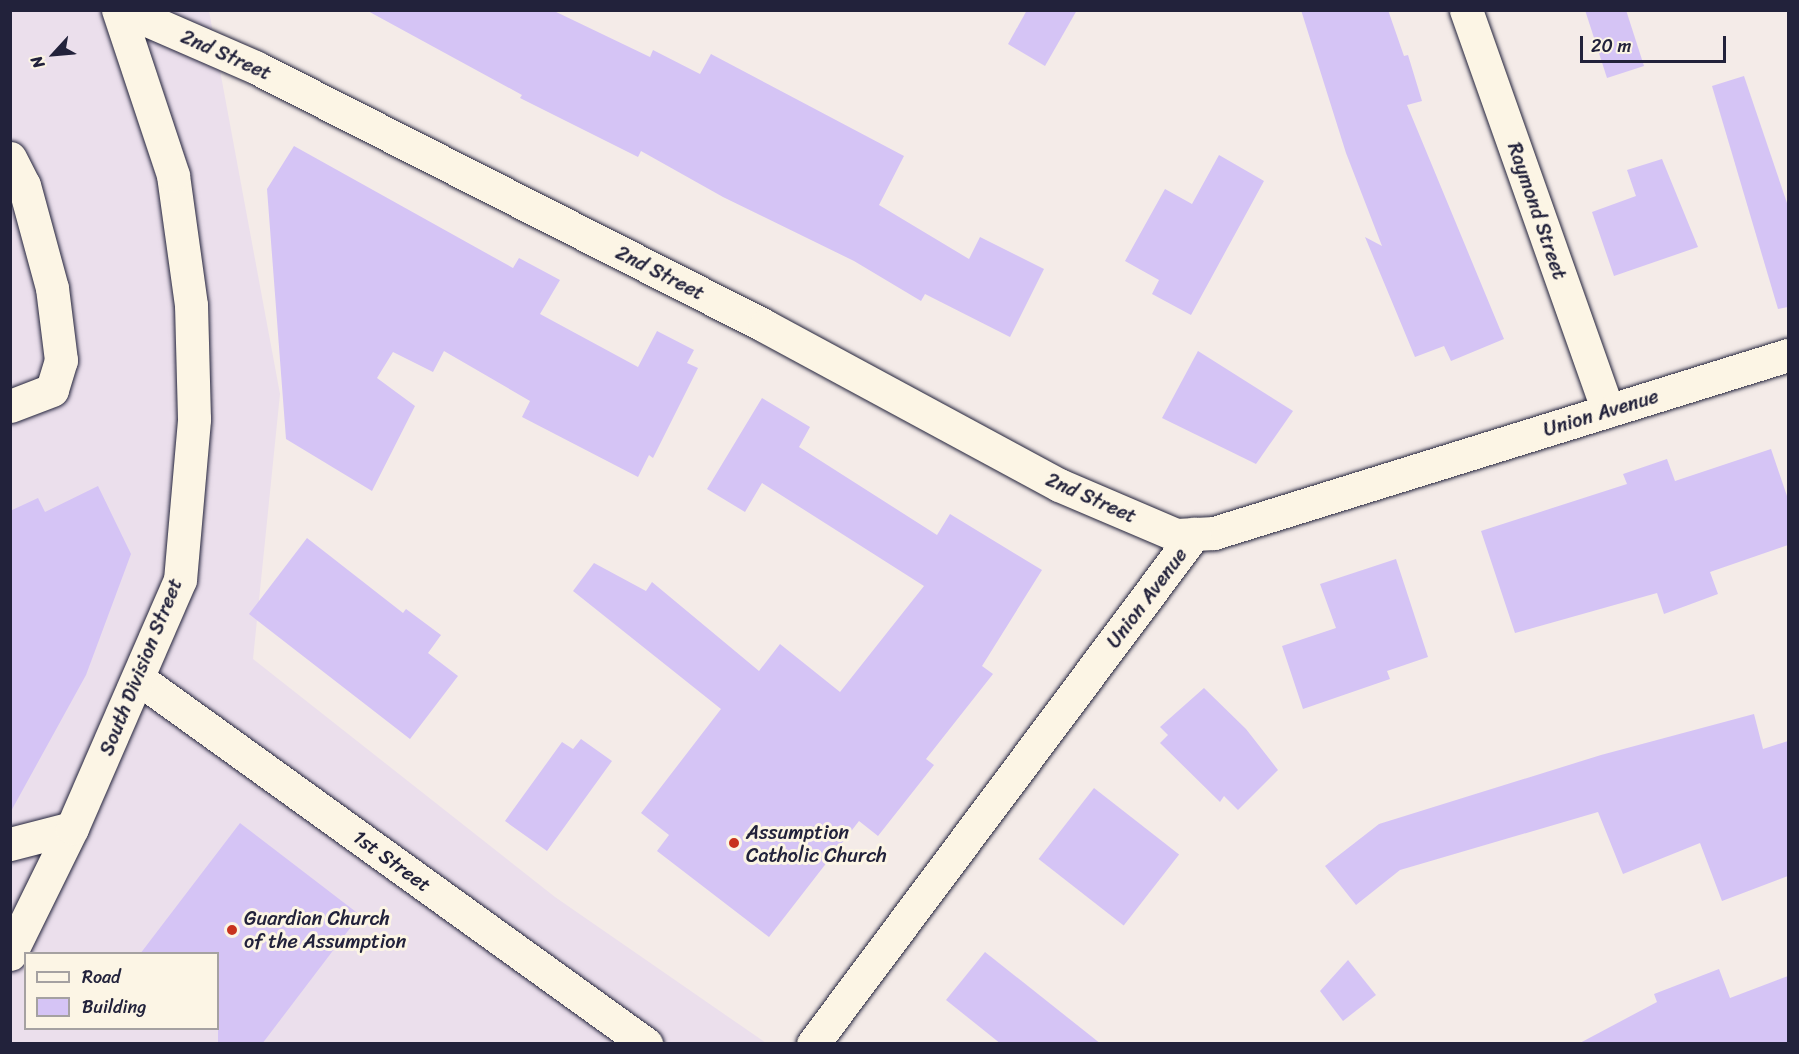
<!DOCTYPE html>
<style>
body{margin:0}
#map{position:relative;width:1799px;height:1054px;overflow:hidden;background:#f4ebe8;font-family:Sriracha,sans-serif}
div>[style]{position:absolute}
.built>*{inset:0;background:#ebdfec}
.building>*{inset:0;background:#d5c4f5;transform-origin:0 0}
.roads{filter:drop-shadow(0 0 2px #22223b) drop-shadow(0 0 2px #22223b)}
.minor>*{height:33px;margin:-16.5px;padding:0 16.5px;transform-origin:16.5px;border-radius:16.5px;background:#fcf5e5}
.dots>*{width:16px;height:16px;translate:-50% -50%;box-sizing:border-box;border:3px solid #fcf5e5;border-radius:50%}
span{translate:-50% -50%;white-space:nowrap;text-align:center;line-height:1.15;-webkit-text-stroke:6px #fcf5e5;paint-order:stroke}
.street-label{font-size:20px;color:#22223b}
.poi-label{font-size:20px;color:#22223b}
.left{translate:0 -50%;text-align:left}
.frame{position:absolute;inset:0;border:12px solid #22223b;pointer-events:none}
.legend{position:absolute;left:24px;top:952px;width:195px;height:78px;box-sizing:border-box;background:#fcf5e5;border:2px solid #a5a1a1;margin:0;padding:8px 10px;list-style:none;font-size:18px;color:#22223b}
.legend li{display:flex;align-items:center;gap:12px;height:30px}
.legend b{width:30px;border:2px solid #a5a1a1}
.north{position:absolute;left:24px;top:24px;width:60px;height:60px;-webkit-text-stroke:4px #fcf5e5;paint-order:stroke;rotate:244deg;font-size:16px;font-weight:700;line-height:24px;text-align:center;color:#22223b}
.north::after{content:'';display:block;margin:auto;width:21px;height:27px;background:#22223b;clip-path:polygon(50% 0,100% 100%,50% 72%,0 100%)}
.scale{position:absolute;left:1580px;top:36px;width:146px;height:27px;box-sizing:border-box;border:3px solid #22223b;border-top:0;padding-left:8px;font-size:18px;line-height:21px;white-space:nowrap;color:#22223b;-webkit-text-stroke:4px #fcf5e5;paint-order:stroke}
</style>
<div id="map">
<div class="built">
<i style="clip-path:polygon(evenodd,10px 11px,209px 11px,280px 394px,253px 659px,555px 897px,766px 1043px,11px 1043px,10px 11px,26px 954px,218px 954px,218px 1028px,26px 1028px,26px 954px)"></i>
</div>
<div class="building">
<i style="clip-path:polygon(366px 10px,552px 10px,650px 57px,653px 50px,700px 74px,711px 54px,904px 156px,879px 205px,969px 259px,980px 237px,1044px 269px,1010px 337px,925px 294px,921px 301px,854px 261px,723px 197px,641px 151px,638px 157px,520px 98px,522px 95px)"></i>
<i style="clip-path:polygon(1027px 10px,1077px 10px,1045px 66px,1008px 44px)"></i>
<i style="clip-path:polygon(1301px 10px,1388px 10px,1404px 56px,1408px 55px,1422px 101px,1407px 105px,1504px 339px,1451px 361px,1444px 346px,1415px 357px,1365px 237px,1382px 246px,1346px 153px)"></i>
<i style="clip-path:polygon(1585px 10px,1626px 10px,1644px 66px,1607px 78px)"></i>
<i style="clip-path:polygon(1744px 76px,1788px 206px,1788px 307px,1778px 309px,1712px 86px)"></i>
<i style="clip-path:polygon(294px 146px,513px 268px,519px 258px,560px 280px,540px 314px,638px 367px,657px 331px,694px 350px,687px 363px,698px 368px,653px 458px,649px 455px,638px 477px,522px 417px,530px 401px,444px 351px,433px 372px,393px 352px,377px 378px,415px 406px,372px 491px,286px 439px,267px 189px)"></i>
<i style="clip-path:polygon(1219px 155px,1264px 181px,1191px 315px,1152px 294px,1159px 280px,1125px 261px,1165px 189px,1192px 204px)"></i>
<i style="clip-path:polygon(1662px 159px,1698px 247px,1614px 276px,1592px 212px,1636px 196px,1627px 170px)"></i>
<i style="clip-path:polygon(1198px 351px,1293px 411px,1256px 464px,1162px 418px)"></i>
<i style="clip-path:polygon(762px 398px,810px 427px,799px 447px,937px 535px,950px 514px,1042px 570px,982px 666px,993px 674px,926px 759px,934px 765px,878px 836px,859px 821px,769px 937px,657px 851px,669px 835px,641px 813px,721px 709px,573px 591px,594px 563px,646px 591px,652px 582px,759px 671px,780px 644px,840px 692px,924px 586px,762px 483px,745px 512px,707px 489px)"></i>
<i style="clip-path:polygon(1771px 449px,1788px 499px,1788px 545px,1710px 572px,1718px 594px,1664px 614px,1657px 593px,1515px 633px,1481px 531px,1627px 484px,1623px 474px,1667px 459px,1675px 481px)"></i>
<i style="clip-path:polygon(98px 486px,131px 554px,86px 675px,10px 813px,10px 511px,38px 498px,45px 512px)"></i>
<i style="clip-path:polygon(307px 538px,403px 613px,406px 609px,441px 635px,428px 653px,458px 676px,410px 739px,249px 614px)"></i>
<i style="clip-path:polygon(1396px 559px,1428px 657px,1387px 671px,1390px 679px,1303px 709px,1282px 646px,1336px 628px,1320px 584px)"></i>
<i style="clip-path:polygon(1204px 688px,1246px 729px,1278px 770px,1238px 810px,1224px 796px,1220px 802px,1160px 743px,1168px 735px,1160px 727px)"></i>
<i style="clip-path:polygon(1754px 714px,1763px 749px,1788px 741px,1788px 876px,1722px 901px,1700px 843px,1623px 874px,1598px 812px,1400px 870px,1356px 905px,1325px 866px,1379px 824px,1601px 755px)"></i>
<i style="clip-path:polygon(581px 739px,612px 761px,547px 851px,505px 821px,562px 742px,573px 749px)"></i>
<i style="left:1094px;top:788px;width:108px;height:90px;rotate:38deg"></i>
<i style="clip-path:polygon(240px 823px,360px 915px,262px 1044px,218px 1044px,218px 954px,140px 954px)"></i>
<i style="clip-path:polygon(985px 952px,1101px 1044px,1001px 1044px,946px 1000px)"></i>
<i style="clip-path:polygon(1348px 960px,1376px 995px,1343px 1021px,1320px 991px)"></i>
<i style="clip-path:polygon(1719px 969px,1730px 998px,1788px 976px,1788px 1044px,1578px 1044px,1657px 1002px,1654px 994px)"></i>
</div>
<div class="roads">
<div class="minor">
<i style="left:124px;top:10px;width:143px;rotate:23.5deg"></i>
<i style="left:255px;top:67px;width:572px;rotate:26.92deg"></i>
<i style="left:765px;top:326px;width:334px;rotate:28.4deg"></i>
<i style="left:1059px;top:485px;width:127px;rotate:23.1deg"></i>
<i style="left:1176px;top:535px;width:38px;rotate:-3deg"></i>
<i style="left:1214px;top:533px;width:601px;rotate:-17.23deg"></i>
<i style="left:1466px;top:10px;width:425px;rotate:70.5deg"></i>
<i style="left:10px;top:158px;width:30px;rotate:63deg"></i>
<i style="left:24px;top:185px;width:107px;rotate:74.8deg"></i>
<i style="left:52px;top:288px;width:73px;rotate:82.9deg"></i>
<i style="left:61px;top:360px;width:31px;rotate:107deg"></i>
<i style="left:52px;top:390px;width:45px;rotate:159.1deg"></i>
<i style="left:139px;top:679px;width:625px;rotate:35.75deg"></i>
<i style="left:10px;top:844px;width:64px;rotate:-14.5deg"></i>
<i style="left:10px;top:954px;width:140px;rotate:-63.8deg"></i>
<i style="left:72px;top:828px;width:270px;rotate:-66.5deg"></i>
<i style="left:180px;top:580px;width:162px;rotate:-85deg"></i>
<i style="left:194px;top:419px;width:114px;rotate:-91.5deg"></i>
<i style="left:191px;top:305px;width:131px;rotate:-97.9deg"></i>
<i style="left:173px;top:175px;width:174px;rotate:-108.4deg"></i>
<i style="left:813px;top:1044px;width:637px;rotate:-53.24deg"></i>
</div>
</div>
<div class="dots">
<i style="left:734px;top:843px;background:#c8321e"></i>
<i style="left:232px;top:930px;background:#c8321e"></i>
</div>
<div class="street-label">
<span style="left:226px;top:55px;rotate:24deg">2nd Street</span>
<span style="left:1537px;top:211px;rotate:71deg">Raymond Street</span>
<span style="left:660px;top:273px;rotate:27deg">2nd Street</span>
<span style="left:1601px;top:413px;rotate:-17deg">Union Avenue</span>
<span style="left:1091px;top:498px;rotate:24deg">2nd Street</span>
<span style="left:1147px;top:598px;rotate:-53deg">Union Avenue</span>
<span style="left:141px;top:667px;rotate:-68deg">South Division Street</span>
<span style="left:392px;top:861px;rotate:36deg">1st Street</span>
</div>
<div class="poi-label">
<span class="left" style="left:746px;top:844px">Assumption<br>Catholic Church</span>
<span class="left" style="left:244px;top:930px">Guardian Church<br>of the Assumption</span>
</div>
<div class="frame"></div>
<ul class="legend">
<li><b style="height:8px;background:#fcf5e5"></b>Road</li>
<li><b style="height:16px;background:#d5c4f5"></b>Building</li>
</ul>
<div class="north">N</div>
<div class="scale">20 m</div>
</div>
